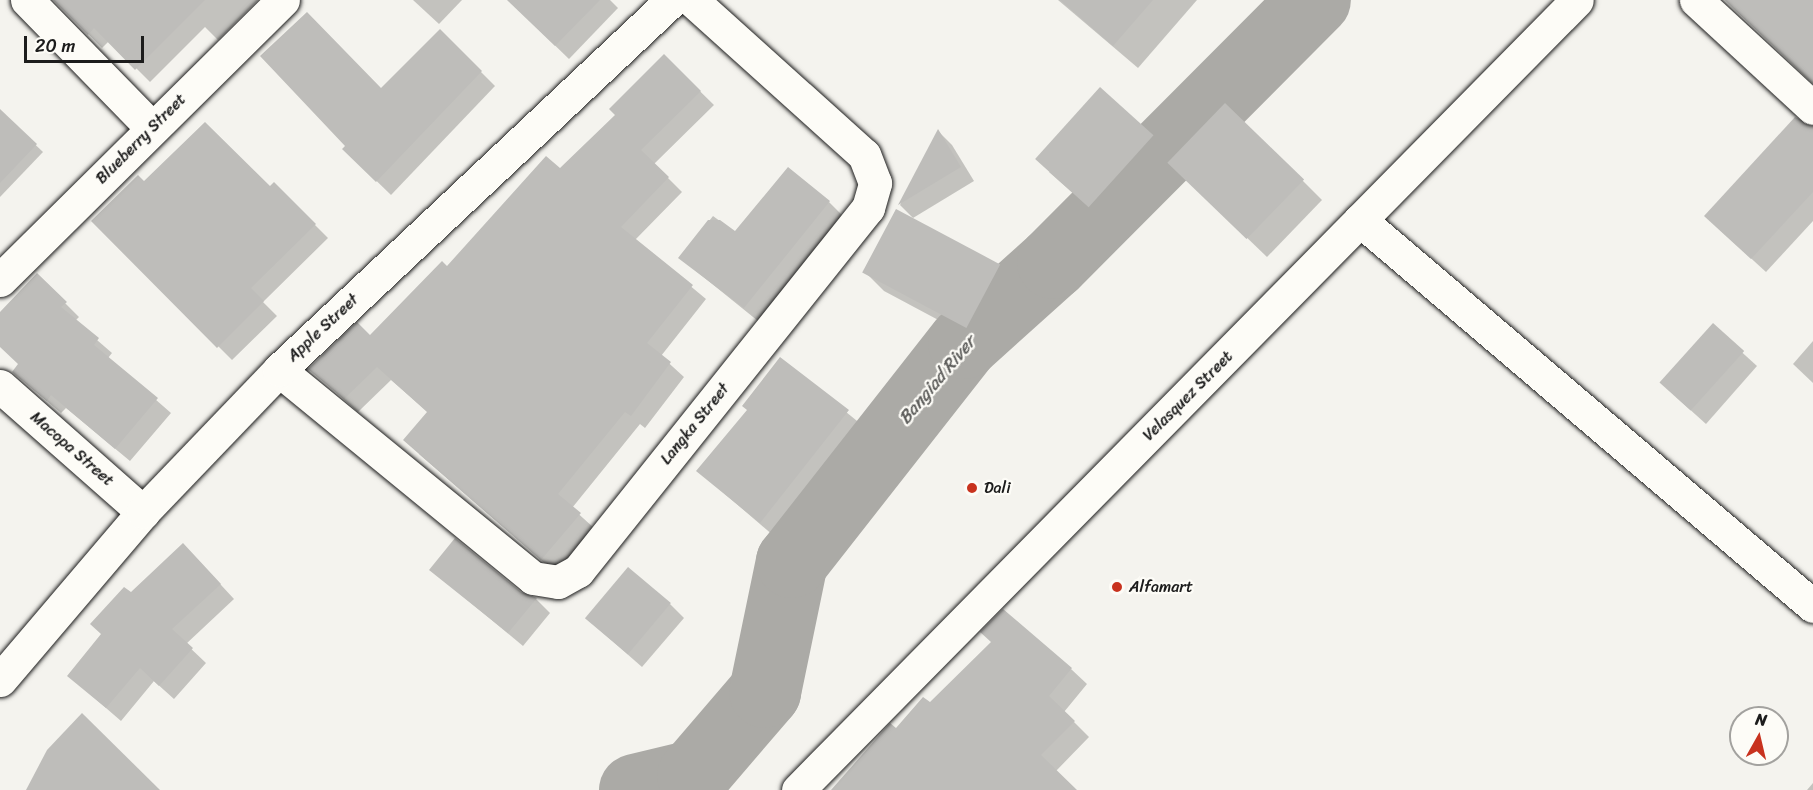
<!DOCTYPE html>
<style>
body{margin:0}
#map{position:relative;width:1813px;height:790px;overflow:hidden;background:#f4f3ee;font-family:Sriracha,sans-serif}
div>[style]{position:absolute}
.shadow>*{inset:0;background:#0003}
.river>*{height:72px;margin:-36px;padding:0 36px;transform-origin:36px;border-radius:36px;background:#abaaa6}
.building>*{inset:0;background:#bebdba;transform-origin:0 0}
.roads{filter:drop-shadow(0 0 2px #1c1c1c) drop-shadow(0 0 2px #1c1c1c)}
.minor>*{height:33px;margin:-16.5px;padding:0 16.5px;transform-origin:16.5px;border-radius:16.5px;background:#fdfcf7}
.secondary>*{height:33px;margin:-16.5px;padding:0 16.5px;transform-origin:16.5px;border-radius:16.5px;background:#fdfcf7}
.dots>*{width:16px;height:16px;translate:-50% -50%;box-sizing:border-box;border:3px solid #fdfcf7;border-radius:50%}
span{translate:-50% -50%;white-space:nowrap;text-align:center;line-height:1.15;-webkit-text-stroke:4.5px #fdfcf7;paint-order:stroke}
.street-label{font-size:16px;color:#1c1c1c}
.poi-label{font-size:16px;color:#1c1c1c}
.left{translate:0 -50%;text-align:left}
.water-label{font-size:18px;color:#5c5c5a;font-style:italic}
.north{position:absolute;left:1729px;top:706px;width:60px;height:60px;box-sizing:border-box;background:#fdfcf7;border:2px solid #a3a29f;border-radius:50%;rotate:8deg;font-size:16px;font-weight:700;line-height:24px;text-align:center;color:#1c1c1c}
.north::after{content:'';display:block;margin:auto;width:21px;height:27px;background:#c8321e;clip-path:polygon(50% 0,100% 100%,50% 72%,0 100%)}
.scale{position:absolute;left:24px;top:36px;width:120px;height:27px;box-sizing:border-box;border:3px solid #1c1c1c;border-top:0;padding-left:8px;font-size:18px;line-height:21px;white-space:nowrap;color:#1c1c1c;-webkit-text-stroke:4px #fdfcf7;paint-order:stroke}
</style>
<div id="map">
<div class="shadow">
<i style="clip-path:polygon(55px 0,258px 0,218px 40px,205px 27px,150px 82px,109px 41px,102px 48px)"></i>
<i style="clip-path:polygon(413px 0,462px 0,439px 24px)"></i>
<i style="clip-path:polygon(508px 0,610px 0,618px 8px,569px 59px)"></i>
<i style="clip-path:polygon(1058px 0,1197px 0,1138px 68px)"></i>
<i style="clip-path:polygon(1725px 0,1813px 0,1813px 84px)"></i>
<i style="clip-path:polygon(440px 31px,495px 86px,391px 195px,358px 163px,381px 90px)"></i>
<i style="clip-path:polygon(664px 56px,714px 105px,654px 164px,682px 192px,635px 240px,706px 299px,661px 356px,684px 377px,645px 428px,640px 424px,572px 508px,594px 528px,556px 573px,419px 454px,429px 413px,391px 380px,358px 412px,310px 369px,370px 337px,560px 171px,617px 115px)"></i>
<i style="clip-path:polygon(0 111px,43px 152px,0 197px)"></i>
<i style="clip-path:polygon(1813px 127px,1813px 221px,1766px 272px,1720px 230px)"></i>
<i style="clip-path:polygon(939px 132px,952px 145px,974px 181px,913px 218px,900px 205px)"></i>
<i style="clip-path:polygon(1152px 136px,1166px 150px,1102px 219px,1049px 172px)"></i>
<i style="clip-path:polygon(1303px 181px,1322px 200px,1267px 257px,1189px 182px)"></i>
<i style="clip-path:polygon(144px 183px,270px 188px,274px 184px,328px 238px,263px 302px,277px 316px,232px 360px,93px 221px)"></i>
<i style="clip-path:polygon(829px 202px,843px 216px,758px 321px,680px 258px,713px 216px,736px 233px)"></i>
<i style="clip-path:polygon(999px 266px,1019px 286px,987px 346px,884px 291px,864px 271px)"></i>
<i style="clip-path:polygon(65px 303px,79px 317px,75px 321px,112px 353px,108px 358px,171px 413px,130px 461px,66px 408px,61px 413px,28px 385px,14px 371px,20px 364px,0 346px,0 314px)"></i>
<i style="clip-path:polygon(1713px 326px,1757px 366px,1706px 424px,1676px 397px)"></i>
<i style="clip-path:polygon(1813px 341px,1813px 383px,1793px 364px)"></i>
<i style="clip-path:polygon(781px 359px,862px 425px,774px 536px,698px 471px,748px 410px)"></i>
<i style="clip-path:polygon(197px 559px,234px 599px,186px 644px,206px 663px,174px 699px,154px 681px,121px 721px,69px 676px,103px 634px)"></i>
<i style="clip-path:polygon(431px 570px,536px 599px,550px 613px,523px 646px)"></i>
<i style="clip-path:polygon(670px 604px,684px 618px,642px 667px,586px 618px)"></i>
<i style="clip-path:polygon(1071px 669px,1087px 684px,1064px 712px,1089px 737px,1056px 771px,1075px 790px,832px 790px,896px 730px,930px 704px)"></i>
<i style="clip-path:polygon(1813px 783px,1813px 790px,1807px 790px)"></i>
</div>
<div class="river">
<i style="left:635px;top:790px;width:60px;rotate:-13.6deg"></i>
<i style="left:693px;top:776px;width:111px;rotate:-49.4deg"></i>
<i style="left:765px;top:692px;width:133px;rotate:-78.3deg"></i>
<i style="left:792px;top:562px;width:278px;rotate:-51.9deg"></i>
<i style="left:964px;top:343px;width:120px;rotate:-42deg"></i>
<i style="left:1053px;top:263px;width:371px;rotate:-45.1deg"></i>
</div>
<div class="building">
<i style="clip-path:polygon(53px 0,205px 0,135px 70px,94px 28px,88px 35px)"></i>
<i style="clip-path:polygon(507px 0,600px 0,555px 46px)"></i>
<i style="clip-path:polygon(1060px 0,1153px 0,1113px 46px)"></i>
<i style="clip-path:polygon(1725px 0,1813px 0,1813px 82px,1737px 12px)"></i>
<i style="clip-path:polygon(307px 12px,381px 88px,440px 29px,482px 71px,376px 182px,342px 149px,345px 146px,260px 56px)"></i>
<i style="clip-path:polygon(664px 54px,701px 91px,641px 150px,669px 177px,621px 227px,693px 285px,647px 343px,671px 362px,631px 416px,625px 412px,558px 494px,581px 513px,541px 560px,403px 440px,427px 412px,377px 367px,344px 399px,308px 369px,357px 322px,370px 335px,442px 261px,447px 266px,546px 156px,560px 168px,615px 115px,609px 109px)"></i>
<i style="left:1100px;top:87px;width:72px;height:97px;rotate:42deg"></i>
<i style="left:1225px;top:103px;width:110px;height:83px;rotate:44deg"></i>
<i style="clip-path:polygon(0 109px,37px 144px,0 183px)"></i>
<i style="clip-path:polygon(1795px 117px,1813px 126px,1813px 192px,1751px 259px,1704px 216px)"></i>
<i style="clip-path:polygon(205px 122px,270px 186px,274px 182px,316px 224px,251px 288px,264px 301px,217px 348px,91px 221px,138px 175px,144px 181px)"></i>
<i style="clip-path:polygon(938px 129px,961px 167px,898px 205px)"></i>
<i style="clip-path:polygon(788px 167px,830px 201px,744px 308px,678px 258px,708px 220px,720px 220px,735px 231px)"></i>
<i style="left:896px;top:209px;width:118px;height:72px;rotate:28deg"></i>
<i style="clip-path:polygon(37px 273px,67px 302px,61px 307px,99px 338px,94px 345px,158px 398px,115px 449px,51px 395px,47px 401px,12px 372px,18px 364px,0 347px,0 312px)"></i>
<i style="left:1713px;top:323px;width:42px;height:80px;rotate:42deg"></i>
<i style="clip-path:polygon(780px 357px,849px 410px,760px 523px,696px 471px,747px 410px,742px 406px)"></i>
<i style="clip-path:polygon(455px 538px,521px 592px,537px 598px,508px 633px,429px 570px)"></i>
<i style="clip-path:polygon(183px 543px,221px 584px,172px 629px,193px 648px,159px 686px,140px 668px,106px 708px,67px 676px,101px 634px,90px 624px,124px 587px,131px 592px)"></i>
<i style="left:628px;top:567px;width:56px;height:67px;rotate:40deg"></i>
<i style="clip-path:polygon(1003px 609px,1072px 668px,1049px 696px,1075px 721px,1041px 755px,1077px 790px,831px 790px,890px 723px,896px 728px,923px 697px,930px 702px,991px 642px,980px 632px)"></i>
<i style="clip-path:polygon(82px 713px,160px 790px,26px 790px,47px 750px)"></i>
</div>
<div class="roads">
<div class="minor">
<i style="left:27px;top:0;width:179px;rotate:45.7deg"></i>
<i style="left:1696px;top:0;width:159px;rotate:42.7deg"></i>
<i style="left:1360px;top:220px;width:595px;rotate:40.43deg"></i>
<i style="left:0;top:280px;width:398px;rotate:-44.7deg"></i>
<i style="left:279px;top:370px;width:328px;rotate:39.3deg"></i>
<i style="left:533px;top:578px;width:25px;rotate:9deg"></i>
<i style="left:558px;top:582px;width:23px;rotate:-29deg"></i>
<i style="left:578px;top:571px;width:465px;rotate:-51.4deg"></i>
<i style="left:868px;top:208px;width:26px;rotate:-74deg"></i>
<i style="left:875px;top:183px;width:30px;rotate:-111deg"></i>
<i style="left:864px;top:155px;width:232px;rotate:-138deg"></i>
<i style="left:0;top:386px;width:191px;rotate:41.4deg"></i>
<i style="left:0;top:680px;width:221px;rotate:-49.6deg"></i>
<i style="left:143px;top:512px;width:197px;rotate:-46.2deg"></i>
<i style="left:279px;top:370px;width:540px;rotate:-43.27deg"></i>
</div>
<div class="secondary">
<i style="left:798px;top:790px;width:1109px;rotate:-45.4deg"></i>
</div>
</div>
<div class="dots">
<i style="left:972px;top:488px;background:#c8321e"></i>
<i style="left:1117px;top:587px;background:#c8321e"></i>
</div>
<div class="street-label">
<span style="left:141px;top:139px;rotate:-45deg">Blueberry Street</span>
<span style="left:323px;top:328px;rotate:-43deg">Apple Street</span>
<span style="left:1188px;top:396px;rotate:-45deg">Velasquez Street</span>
<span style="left:695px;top:424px;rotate:-51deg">Langka Street</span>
<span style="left:72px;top:449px;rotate:41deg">Macopa Street</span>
</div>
<div class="poi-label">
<span class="left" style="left:984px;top:488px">Dali</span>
<span class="left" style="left:1129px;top:587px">Alfamart</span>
</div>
<div class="water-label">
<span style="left:937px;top:380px;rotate:-50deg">Bangiad River</span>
</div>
<div class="north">N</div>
<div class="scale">20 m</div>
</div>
